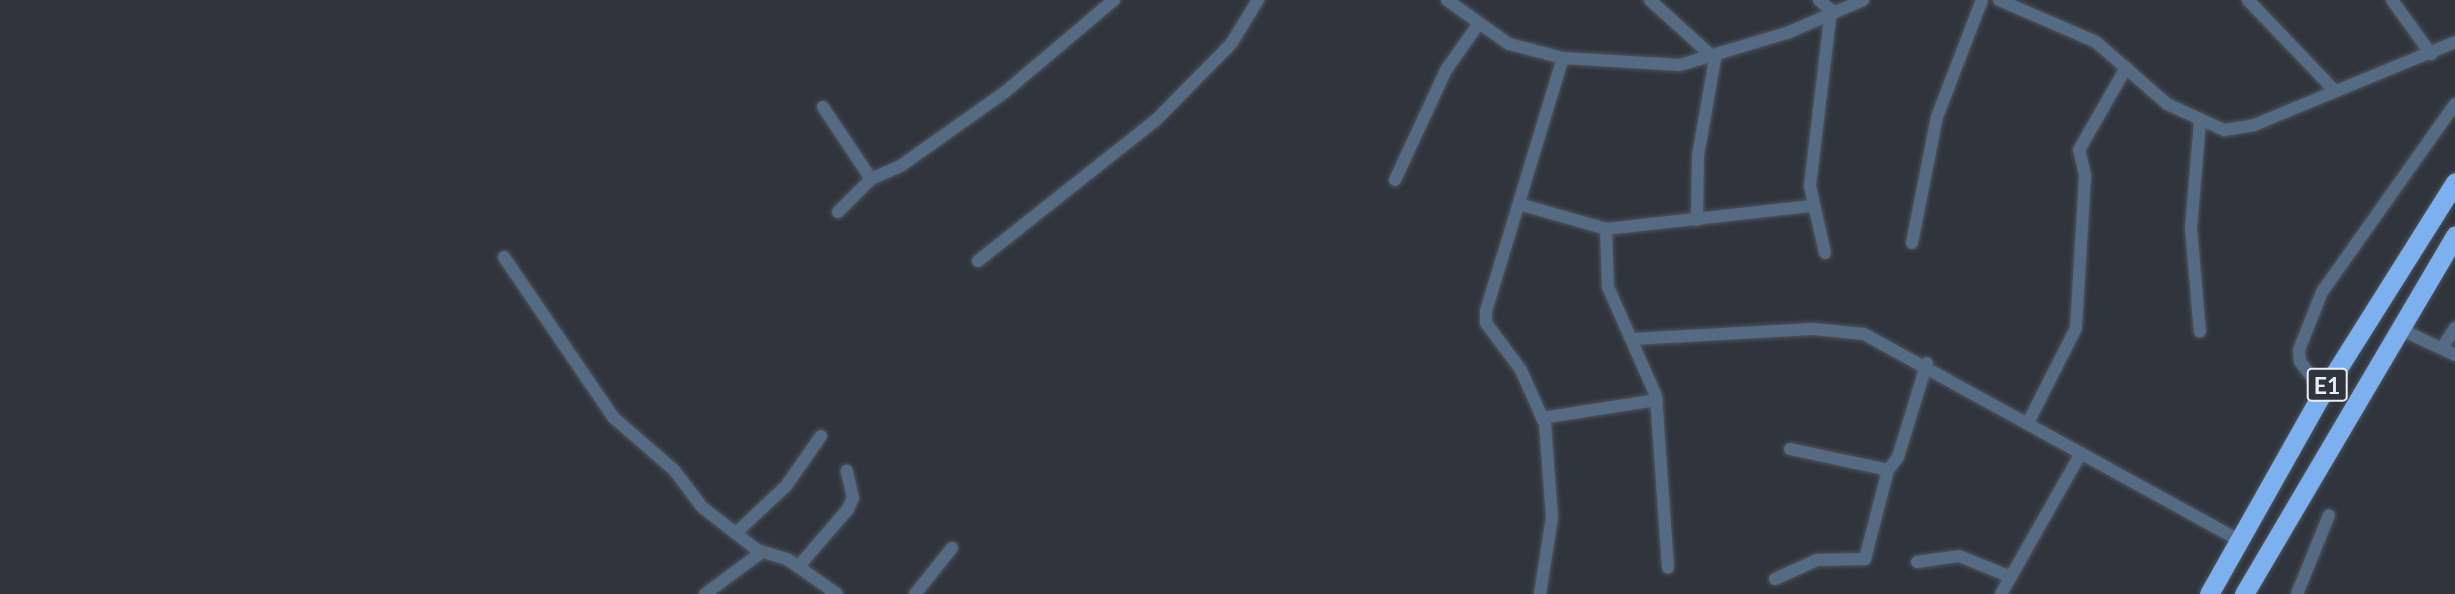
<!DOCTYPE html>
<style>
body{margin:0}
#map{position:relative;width:2455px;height:594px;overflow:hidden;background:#30353d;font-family:Lato,sans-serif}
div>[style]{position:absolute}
.roads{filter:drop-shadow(0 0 2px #4e535a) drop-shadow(0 0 2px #4e535a)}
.minor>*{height:12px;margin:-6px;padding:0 6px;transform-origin:6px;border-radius:6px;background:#556a83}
.highway>*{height:19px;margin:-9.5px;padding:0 9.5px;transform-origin:9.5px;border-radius:9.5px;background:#7cb0ef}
span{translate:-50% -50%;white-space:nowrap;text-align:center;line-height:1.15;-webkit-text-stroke:5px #30353d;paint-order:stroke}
.shield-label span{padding:2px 5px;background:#30353d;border:2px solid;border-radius:5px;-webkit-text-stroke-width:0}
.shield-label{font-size:23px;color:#ecf0f5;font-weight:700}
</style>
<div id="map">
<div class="roads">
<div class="minor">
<i style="left:1447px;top:0;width:76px;rotate:35.4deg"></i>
<i style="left:1509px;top:44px;width:56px;rotate:14.5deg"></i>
<i style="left:1563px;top:58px;width:117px;rotate:3.4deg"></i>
<i style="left:1680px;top:65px;width:112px;rotate:-16.7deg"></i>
<i style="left:1787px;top:33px;width:83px;rotate:-23.5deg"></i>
<i style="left:1650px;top:0;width:88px;rotate:42.2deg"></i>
<i style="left:1715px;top:59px;width:97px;rotate:100deg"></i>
<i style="left:1698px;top:155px;width:65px;rotate:90.9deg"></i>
<i style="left:1819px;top:0;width:16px;rotate:40deg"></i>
<i style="left:1999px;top:0;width:106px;rotate:23.4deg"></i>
<i style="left:2096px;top:42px;width:94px;rotate:41.1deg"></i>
<i style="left:2167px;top:104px;width:63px;rotate:24.5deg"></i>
<i style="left:2224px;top:130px;width:30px;rotate:-9deg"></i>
<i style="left:2254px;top:125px;width:217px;rotate:-22.4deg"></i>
<i style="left:2248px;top:0;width:124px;rotate:46.3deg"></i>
<i style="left:2392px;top:0;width:67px;rotate:54.2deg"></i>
<i style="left:823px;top:107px;width:87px;rotate:56.3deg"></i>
<i style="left:2200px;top:121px;width:107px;rotate:94.8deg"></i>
<i style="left:2191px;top:228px;width:104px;rotate:85.1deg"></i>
<i style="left:1395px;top:180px;width:121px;rotate:-65.1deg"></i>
<i style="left:1446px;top:70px;width:54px;rotate:-54.8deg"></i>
<i style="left:1519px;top:204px;width:91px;rotate:16deg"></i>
<i style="left:1606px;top:229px;width:205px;rotate:-6.4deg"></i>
<i style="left:838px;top:212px;width:47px;rotate:-45deg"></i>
<i style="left:871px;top:179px;width:34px;rotate:-24deg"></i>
<i style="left:902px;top:165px;width:126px;rotate:-35.3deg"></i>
<i style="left:1005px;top:92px;width:143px;rotate:-40.2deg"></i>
<i style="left:1606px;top:229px;width:58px;rotate:88deg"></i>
<i style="left:1608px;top:287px;width:119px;rotate:66.2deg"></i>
<i style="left:1656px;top:396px;width:172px;rotate:86deg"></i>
<i style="left:1912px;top:243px;width:128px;rotate:-78.8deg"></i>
<i style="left:1937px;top:117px;width:125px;rotate:-69deg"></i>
<i style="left:1825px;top:253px;width:69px;rotate:-102.6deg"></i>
<i style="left:1810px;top:186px;width:177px;rotate:-83.2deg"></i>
<i style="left:504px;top:257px;width:195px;rotate:55.7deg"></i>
<i style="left:614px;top:418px;width:79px;rotate:40.9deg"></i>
<i style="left:674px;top:470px;width:46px;rotate:52.9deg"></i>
<i style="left:702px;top:507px;width:70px;rotate:38deg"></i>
<i style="left:757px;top:550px;width:31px;rotate:17deg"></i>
<i style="left:787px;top:559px;width:61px;rotate:35deg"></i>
<i style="left:978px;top:261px;width:227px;rotate:-38.4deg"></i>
<i style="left:1156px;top:120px;width:107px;rotate:-45.4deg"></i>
<i style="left:1231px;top:44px;width:52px;rotate:-58.5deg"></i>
<i style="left:2398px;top:328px;width:63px;rotate:25.3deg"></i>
<i style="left:1632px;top:339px;width:181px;rotate:-3.2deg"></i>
<i style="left:1813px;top:329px;width:51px;rotate:5.6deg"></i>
<i style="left:1864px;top:334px;width:427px;rotate:28.8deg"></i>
<i style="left:2442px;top:348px;width:24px;rotate:-57deg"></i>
<i style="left:2323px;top:392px;width:38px;rotate:-127deg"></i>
<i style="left:2300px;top:362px;width:12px;rotate:-95deg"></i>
<i style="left:2299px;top:350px;width:62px;rotate:-68.4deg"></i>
<i style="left:2322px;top:292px;width:230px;rotate:-54.7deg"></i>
<i style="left:1542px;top:418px;width:116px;rotate:-8.9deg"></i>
<i style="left:2029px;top:421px;width:104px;rotate:-63.2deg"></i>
<i style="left:2076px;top:328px;width:153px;rotate:-86.6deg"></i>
<i style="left:2085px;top:175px;width:26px;rotate:-103deg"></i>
<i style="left:2079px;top:150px;width:95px;rotate:-60.2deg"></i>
<i style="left:1790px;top:449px;width:100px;rotate:12.1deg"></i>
<i style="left:1888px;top:470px;width:16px;rotate:-52deg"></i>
<i style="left:1898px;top:457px;width:98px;rotate:-72.9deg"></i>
<i style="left:738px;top:531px;width:66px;rotate:-43.2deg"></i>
<i style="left:786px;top:486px;width:61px;rotate:-55deg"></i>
<i style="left:1917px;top:562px;width:42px;rotate:-8.1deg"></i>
<i style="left:1959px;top:556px;width:56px;rotate:22deg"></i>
<i style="left:798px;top:567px;width:77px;rotate:-49.2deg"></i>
<i style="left:848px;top:509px;width:12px;rotate:-66deg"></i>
<i style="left:853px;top:498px;width:28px;rotate:-103deg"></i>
<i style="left:1775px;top:579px;width:46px;rotate:-24.3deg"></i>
<i style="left:1817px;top:560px;width:48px;rotate:-1.2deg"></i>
<i style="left:1865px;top:559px;width:92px;rotate:-75.5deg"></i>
<i style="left:705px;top:594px;width:71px;rotate:-36.4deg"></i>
<i style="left:915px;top:594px;width:59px;rotate:-51.2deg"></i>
<i style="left:1540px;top:594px;width:78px;rotate:-81.1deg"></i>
<i style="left:1552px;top:517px;width:93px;rotate:-94.3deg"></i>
<i style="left:1545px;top:424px;width:59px;rotate:-114deg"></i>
<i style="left:1521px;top:370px;width:59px;rotate:-126.7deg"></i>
<i style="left:1486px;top:323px;width:12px;rotate:-90deg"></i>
<i style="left:1486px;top:311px;width:264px;rotate:-73.1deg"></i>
<i style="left:2001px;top:594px;width:162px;rotate:-60.4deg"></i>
<i style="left:2297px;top:594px;width:85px;rotate:-67.9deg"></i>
</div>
<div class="highway">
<i style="left:2209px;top:594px;width:232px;rotate:-60.6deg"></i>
<i style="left:2323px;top:392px;width:248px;rotate:-57.8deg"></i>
<i style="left:2244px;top:594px;width:416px;rotate:-59.5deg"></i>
</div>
</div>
<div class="shield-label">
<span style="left:2327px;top:385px">E1</span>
</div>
</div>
